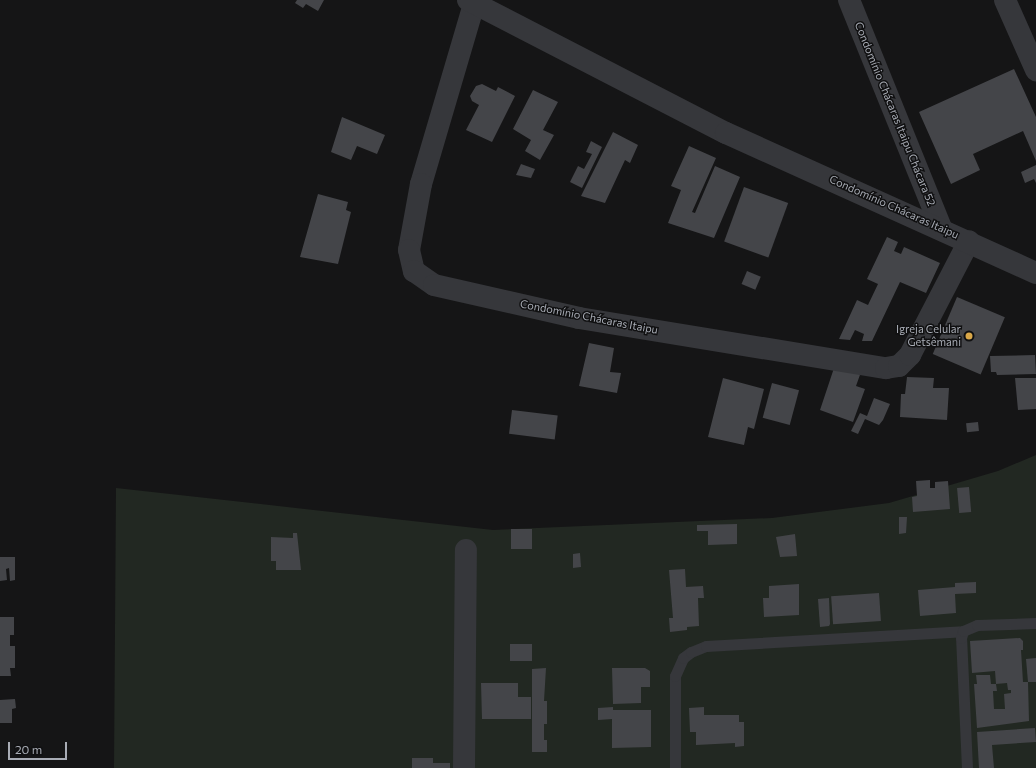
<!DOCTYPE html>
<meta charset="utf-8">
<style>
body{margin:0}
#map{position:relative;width:1036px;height:768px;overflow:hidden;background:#151516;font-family:Commissioner,sans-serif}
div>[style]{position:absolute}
.green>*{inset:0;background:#222822}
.building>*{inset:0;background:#444549;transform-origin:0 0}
.service>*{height:11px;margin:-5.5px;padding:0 5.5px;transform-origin:5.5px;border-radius:5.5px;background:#36373b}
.minor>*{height:22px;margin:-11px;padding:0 11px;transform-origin:11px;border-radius:11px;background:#36373b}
.tertiary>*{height:22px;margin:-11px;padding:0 11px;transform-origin:11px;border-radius:11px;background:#36373b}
.dots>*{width:11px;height:11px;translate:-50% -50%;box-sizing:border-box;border:2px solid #101011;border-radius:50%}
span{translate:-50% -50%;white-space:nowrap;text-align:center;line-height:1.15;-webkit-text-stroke:3px #101011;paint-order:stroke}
.street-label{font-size:11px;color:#a8acb5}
.poi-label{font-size:11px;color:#a8acb5}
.right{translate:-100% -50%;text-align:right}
.scale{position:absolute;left:8px;top:742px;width:59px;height:18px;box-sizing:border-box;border:2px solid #a8acb5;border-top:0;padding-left:5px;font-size:12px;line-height:14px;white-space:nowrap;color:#a8acb5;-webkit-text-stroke:3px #101011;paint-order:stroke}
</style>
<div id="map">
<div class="green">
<i style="clip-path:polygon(1036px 455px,1036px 768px,114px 768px,116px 488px,493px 530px,772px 518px,889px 503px,998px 471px)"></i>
</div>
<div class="building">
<i style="clip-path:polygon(297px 0,324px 0,318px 11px,306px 4px,303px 8px,295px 3px)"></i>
<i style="clip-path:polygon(1014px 69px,1036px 117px,1036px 161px,1023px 131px,973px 154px,980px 170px,951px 184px,919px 112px)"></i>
<i style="clip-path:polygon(482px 84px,496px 91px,498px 87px,515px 96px,492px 142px,466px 130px,479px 105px,472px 101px,470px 96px,476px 86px)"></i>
<i style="clip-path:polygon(533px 90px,558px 102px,543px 130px,554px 135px,540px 160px,525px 151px,531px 140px,513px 129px)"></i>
<i style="clip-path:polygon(342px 117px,385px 135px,377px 154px,357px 146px,351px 160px,331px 152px)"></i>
<i style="clip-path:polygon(613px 132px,638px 145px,630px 163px,625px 160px,605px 203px,581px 196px)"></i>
<i style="clip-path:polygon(591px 141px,602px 147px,582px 188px,570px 182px,578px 166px,584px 169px,592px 154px,586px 152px)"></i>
<i style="clip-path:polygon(689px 146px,716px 158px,692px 212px,695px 213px,715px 166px,740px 177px,714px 238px,668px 223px,681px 190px,671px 186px)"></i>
<i style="clip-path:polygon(521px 164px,535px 169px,531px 178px,516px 175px)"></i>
<i style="clip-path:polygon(1036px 165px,1036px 183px,1034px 179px,1025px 183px,1021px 172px)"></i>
<i style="left:744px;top:187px;width:47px;height:58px;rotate:20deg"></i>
<i style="clip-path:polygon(318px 194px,348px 202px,346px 210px,351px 212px,338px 264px,300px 257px)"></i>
<i style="clip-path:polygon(887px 237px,898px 242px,894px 251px,901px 254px,904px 247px,940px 263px,926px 293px,900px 282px,872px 341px,862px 341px,864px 334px,855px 330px,850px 340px,839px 339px,857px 300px,868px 305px,878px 284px,867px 279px)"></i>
<i style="left:747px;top:271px;width:15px;height:14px;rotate:23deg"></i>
<i style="left:957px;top:297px;width:52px;height:62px;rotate:23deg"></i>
<i style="clip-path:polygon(589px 343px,614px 348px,610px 372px,621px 373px,617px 393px,579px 386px)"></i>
<i style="clip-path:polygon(1035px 355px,1036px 374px,997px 375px,996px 372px,991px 372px,990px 356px)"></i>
<i style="clip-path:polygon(834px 368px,861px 372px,856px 386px,865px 389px,853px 422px,820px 410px)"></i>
<i style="clip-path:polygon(907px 377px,934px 378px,933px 388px,949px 388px,947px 420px,900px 417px,901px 394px,905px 394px)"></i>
<i style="clip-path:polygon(723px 378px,764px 389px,754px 429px,748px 427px,744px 445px,708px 437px)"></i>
<i style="clip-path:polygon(1015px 378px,1036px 378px,1036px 409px,1018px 410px)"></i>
<i style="left:772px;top:383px;width:28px;height:36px;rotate:15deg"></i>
<i style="clip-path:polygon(874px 398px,890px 404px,883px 420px,879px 425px,865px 419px,858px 434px,851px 431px,860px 413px,867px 416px)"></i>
<i style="left:512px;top:410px;width:46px;height:24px;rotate:7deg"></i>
<i style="left:978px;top:422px;width:9px;height:12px;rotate:84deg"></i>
<i style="clip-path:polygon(930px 480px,930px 488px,935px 488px,935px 482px,948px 481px,950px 509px,913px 512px,912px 497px,917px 496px,916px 481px)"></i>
<i style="left:969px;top:487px;width:25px;height:12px;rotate:85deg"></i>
<i style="clip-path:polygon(899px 517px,907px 517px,906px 533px,899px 534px)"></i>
<i style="clip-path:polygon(737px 524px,737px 544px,708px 545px,708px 531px,697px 531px,697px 525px)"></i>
<i style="left:532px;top:529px;width:20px;height:21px;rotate:90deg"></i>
<i style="clip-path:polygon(293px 533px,297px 533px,301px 570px,276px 570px,276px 561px,271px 561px,271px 537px,293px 538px)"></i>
<i style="clip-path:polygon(795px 534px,797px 556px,780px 557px,776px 537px)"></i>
<i style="clip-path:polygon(580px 553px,581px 567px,573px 568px,573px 554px)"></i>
<i style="clip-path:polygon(0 557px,15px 557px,15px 580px,10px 581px,9px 568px,6px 569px,7px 580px,0 581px)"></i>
<i style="clip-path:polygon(685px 569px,686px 587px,703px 586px,704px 598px,698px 598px,699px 626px,687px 627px,687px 630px,670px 632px,669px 618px,673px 618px,669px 570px)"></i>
<i style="clip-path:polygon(976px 582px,976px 593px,955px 594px,956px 613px,920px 616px,918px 590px,955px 587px,955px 583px)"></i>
<i style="clip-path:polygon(799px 584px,799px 615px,764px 617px,763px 598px,769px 598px,769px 586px)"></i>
<i style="left:879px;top:593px;width:28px;height:48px;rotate:86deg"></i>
<i style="clip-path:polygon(829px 598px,830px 624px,829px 626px,820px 627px,818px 599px)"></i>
<i style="clip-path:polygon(0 617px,14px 617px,14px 635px,10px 635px,10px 646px,15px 646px,15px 668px,10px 668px,11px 676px,0 676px)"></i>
<i style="clip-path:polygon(1020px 638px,1023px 641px,1023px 650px,1021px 650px,1023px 682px,1028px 682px,1029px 721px,977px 728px,974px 684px,977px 684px,976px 675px,990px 675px,991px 684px,996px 684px,997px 691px,993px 691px,994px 709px,1005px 709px,1004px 694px,1011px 693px,1011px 690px,1008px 690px,1007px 683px,996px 684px,995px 671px,972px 673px,970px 641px)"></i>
<i style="left:510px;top:644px;width:22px;height:17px"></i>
<i style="clip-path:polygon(1036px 658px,1036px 682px,1028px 682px,1026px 659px)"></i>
<i style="clip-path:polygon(546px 668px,544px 701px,547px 701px,547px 724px,544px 724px,544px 740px,547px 740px,547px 752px,532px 752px,532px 669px)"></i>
<i style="clip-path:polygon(612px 668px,645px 668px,650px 671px,650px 687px,641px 687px,641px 703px,613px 704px)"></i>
<i style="clip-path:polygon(481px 683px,518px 683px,518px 697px,531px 697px,531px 719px,482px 719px)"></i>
<i style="clip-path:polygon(15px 699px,16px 708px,12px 709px,12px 723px,0 723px,0 700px)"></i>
<i style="clip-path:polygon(613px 707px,613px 710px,651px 710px,651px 747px,612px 748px,612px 719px,598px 720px,598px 708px)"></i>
<i style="clip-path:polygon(704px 707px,704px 715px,739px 715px,739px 722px,744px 722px,744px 746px,735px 747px,735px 743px,696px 745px,696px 732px,690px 732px,689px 708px)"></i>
<i style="clip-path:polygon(1035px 728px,1036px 742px,992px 745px,994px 768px,979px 768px,977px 732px)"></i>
<i style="clip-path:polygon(412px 758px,433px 758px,433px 763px,450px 763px,450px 768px,412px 768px)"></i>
</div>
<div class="service">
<i style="left:675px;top:768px;width:92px;rotate:-90deg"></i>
<i style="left:675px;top:676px;width:20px;rotate:-66deg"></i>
<i style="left:683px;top:658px;width:10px;rotate:-37deg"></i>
<i style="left:691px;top:652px;width:16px;rotate:-22deg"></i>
<i style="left:706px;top:646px;width:257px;rotate:-3.3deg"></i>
<i style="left:967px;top:768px;width:130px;rotate:-92.6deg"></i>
<i style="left:961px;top:638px;width:7px;rotate:-74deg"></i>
<i style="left:963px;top:631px;width:15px;rotate:-23deg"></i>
<i style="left:977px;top:625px;width:59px;rotate:-1.9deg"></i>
</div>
<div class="minor">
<i style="left:849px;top:0;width:246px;rotate:68deg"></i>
<i style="left:1005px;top:0;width:77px;rotate:66.1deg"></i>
<i style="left:474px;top:4px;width:188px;rotate:106.4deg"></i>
<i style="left:421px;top:184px;width:67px;rotate:100.3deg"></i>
<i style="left:409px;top:250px;width:22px;rotate:77deg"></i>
<i style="left:414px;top:271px;width:24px;rotate:35deg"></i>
<i style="left:434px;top:285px;width:149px;rotate:12.8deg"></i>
<i style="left:579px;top:318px;width:311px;rotate:9.3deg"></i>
<i style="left:886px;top:368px;width:13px;rotate:-9deg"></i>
<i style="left:899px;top:366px;width:16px;rotate:-45deg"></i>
<i style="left:910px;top:355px;width:128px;rotate:-62.6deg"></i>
<i style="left:464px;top:768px;width:218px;rotate:-89.5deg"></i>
</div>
<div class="tertiary">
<i style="left:468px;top:0;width:290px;rotate:27.3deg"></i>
<i style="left:726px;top:133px;width:340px;rotate:24.3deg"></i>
</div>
<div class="dots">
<i style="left:969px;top:336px;background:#daa849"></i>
</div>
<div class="street-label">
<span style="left:895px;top:114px;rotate:68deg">Condomínio Chácaras Itaipu Chácara 52</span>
<span style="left:894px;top:207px;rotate:24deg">Condomínio Chácaras Itaipu</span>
<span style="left:589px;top:317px;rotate:11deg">Condomínio Chácaras Itaipu</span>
</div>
<div class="poi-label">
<span class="right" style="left:961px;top:336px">Igreja Celular<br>Getsêmani</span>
</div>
<div class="scale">20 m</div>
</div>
